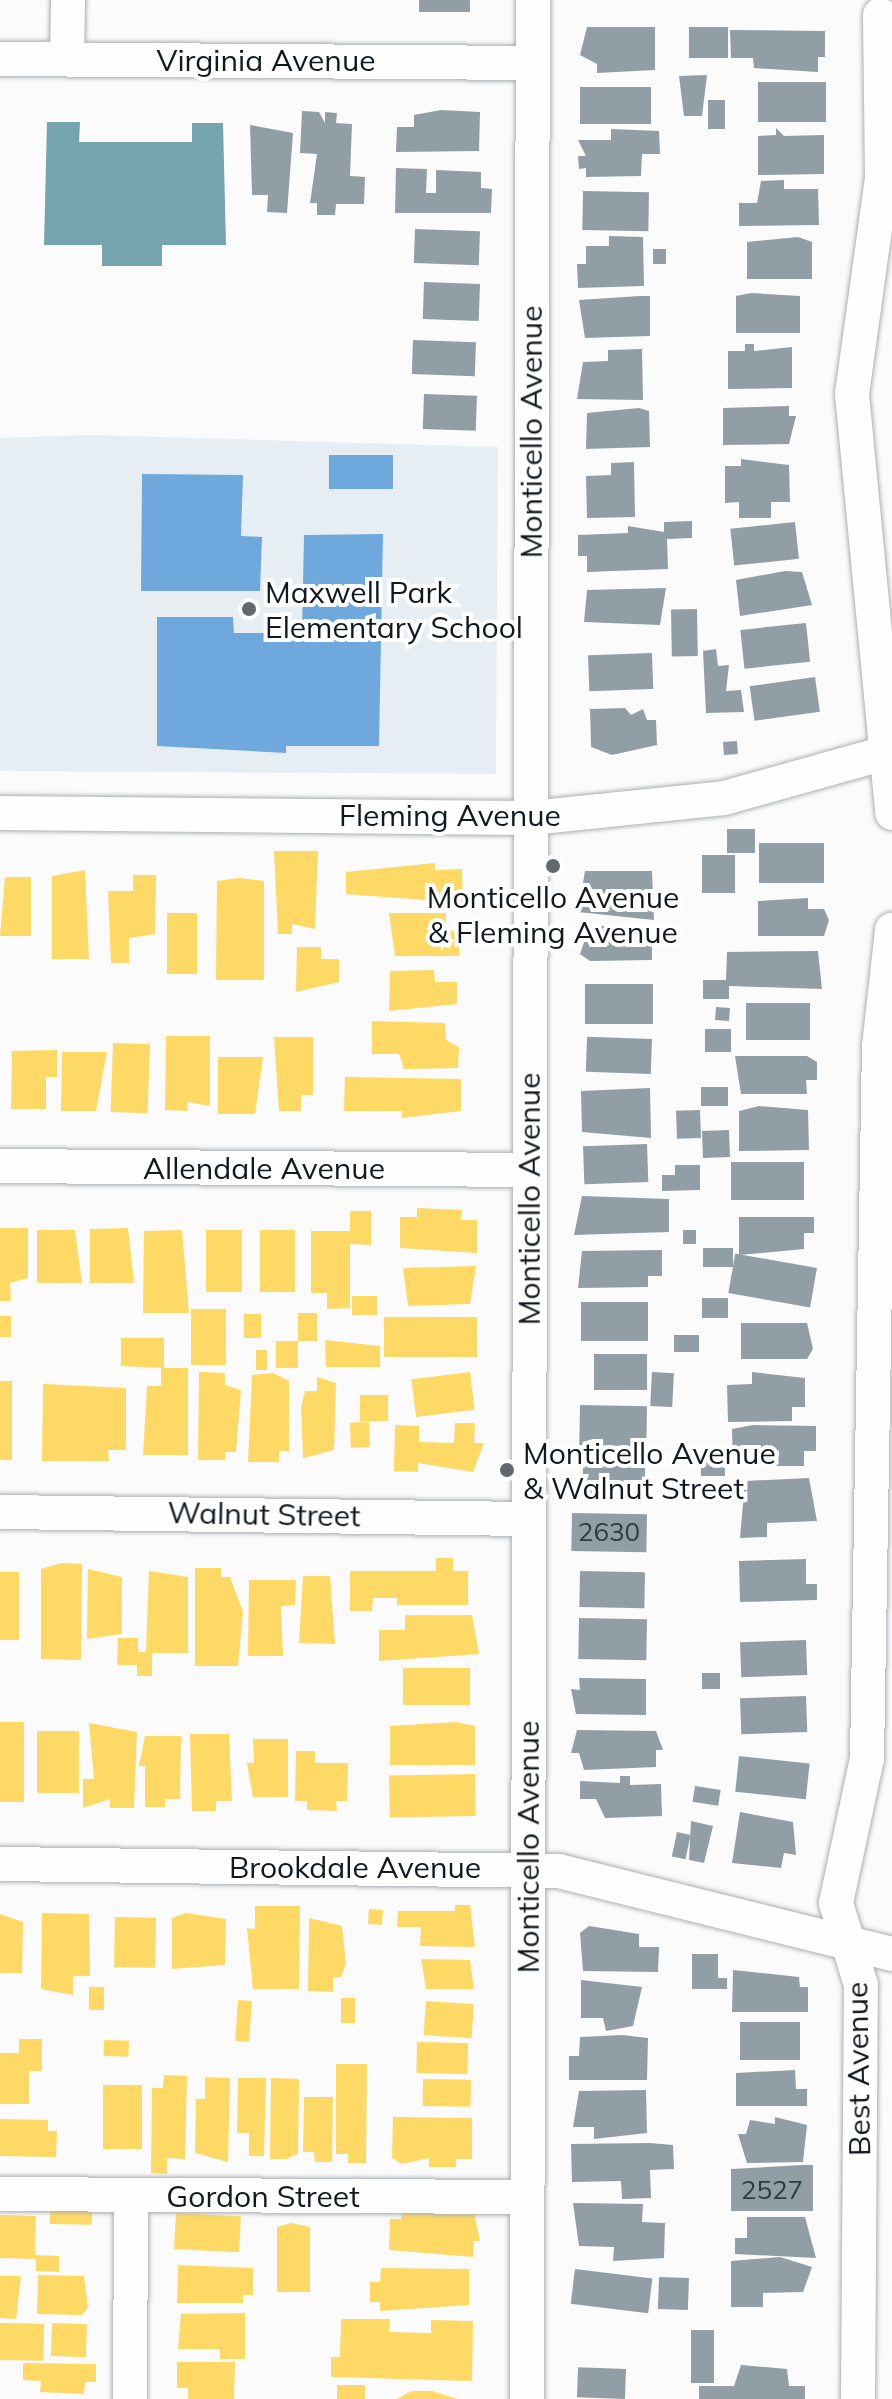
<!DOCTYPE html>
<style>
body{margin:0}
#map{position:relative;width:892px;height:2399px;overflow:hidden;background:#fbfbfb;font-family:Mulish,sans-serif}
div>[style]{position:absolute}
.built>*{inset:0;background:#e7eef3}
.homes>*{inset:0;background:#ffd966;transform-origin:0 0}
.schools>*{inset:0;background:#6fa8dc;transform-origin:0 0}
.public>*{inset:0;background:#76a5af}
.building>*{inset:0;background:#929ea5;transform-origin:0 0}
.roads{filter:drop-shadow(0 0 2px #abafb2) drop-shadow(0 0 2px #abafb2)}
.minor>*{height:34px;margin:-17px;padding:0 17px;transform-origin:17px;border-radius:17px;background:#fefefe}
.dots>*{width:22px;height:22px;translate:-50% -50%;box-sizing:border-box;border:4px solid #fff;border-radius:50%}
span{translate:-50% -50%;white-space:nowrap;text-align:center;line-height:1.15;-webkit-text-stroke:8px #fff;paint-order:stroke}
.number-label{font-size:26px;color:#313a40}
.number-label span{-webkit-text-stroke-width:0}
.street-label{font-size:30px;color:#11191f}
.poi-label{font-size:30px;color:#11191f}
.left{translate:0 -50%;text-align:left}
</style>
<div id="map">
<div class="built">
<i style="clip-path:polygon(92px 435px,498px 447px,496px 774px,0 771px,0 438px)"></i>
</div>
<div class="homes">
<i style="clip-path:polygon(274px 851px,318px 851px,315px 929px,292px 924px,292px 934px,278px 934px)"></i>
<i style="clip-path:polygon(435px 863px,435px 870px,462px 869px,463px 903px,346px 894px,346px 872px)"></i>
<i style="clip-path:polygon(85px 870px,89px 959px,52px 959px,52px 876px)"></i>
<i style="clip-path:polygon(133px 875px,156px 875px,155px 934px,129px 938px,129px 963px,111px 963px,108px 891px,133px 891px)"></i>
<i style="clip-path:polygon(5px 877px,31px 877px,31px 936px,0 936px)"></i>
<i style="clip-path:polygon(239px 878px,264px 881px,264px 980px,216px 980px,217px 881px)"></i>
<i style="left:167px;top:913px;width:30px;height:61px"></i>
<i style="clip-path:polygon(389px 913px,446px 913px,446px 927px,459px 935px,459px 956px,395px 956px)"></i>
<i style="clip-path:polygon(297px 947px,321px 947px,321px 959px,339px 959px,339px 982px,296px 992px)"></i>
<i style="clip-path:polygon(434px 970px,435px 982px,457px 982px,457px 1004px,389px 1011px,390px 971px)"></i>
<i style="clip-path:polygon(372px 1021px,445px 1023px,446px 1040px,459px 1047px,458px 1068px,404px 1069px,399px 1054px,372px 1054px)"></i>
<i style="clip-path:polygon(166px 1036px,210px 1036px,210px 1106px,187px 1102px,188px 1111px,165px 1110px)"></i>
<i style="clip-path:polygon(274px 1037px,313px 1037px,313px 1095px,301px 1095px,301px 1111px,279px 1111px)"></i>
<i style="left:113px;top:1043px;width:37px;height:69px;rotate:2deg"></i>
<i style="clip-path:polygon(57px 1050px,57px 1077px,46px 1077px,46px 1109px,11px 1109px,12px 1051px)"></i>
<i style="clip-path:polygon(62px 1052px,107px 1052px,96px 1111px,61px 1111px)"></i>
<i style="clip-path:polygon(218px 1057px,263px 1057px,255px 1114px,218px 1114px)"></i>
<i style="clip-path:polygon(345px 1077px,461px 1079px,461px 1111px,402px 1118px,402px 1111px,344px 1111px)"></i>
<i style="clip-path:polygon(417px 1208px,462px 1210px,461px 1220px,477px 1220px,477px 1253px,400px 1248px,400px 1217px,417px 1217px)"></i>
<i style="clip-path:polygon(350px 1211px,371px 1211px,371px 1245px,350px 1244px,350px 1308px,327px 1309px,327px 1293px,311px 1293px,311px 1231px,350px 1231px)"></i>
<i style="clip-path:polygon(0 1228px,28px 1228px,28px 1278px,10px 1283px,11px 1301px,0 1301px)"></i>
<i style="clip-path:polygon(128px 1228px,134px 1283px,90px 1283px,90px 1229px)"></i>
<i style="clip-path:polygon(37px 1230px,75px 1230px,82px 1283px,37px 1283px)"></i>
<i style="clip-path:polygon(182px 1230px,189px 1313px,143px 1313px,144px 1231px)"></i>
<i style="left:206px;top:1230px;width:36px;height:62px"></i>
<i style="left:260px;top:1230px;width:35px;height:62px"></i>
<i style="clip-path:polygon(476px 1266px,470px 1304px,408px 1306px,403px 1268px)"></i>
<i style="left:352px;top:1296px;width:25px;height:19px"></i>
<i style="left:191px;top:1309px;width:35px;height:56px"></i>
<i style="left:298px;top:1313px;width:19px;height:28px"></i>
<i style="left:244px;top:1314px;width:17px;height:24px"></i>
<i style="left:0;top:1316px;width:11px;height:21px"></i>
<i style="left:477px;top:1317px;width:40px;height:93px;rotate:90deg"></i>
<i style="clip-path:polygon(121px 1338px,164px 1338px,164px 1368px,188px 1368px,188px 1455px,143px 1455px,147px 1386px,161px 1386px,161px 1368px,121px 1366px)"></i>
<i style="clip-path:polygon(325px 1340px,380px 1346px,380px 1367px,326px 1367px)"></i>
<i style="left:276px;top:1341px;width:22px;height:27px"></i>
<i style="left:256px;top:1350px;width:11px;height:20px"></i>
<i style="clip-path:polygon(199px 1372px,225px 1373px,225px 1385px,241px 1390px,236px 1452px,225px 1452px,225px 1460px,198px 1460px)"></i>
<i style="left:470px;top:1372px;width:38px;height:59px;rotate:83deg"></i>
<i style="clip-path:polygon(273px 1373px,289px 1381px,289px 1451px,279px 1451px,279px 1462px,248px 1462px,252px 1375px)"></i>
<i style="clip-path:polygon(317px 1377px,336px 1383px,334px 1450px,303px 1458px,301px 1407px,305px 1391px,317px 1391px)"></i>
<i style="left:0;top:1381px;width:12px;height:79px"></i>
<i style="clip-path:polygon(43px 1384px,126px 1388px,126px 1450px,108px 1450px,109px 1461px,42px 1461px)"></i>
<i style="left:360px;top:1395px;width:28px;height:26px"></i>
<i style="left:369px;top:1422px;width:25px;height:19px;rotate:88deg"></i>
<i style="clip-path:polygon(455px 1423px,475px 1423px,474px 1443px,484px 1443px,473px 1472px,418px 1463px,418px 1472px,394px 1471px,395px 1425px,419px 1426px,419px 1442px,454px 1443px)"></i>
<i style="clip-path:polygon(436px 1558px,453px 1558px,453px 1571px,468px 1571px,468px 1605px,397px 1605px,397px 1598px,373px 1598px,372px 1611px,350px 1611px,350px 1571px,436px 1571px)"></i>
<i style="clip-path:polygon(61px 1563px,82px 1564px,81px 1660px,41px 1659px,41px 1569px)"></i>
<i style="clip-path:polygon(195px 1568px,221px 1568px,221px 1577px,230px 1577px,243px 1612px,238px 1666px,195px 1666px)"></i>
<i style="clip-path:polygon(88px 1569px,122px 1577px,122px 1634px,87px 1639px)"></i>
<i style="clip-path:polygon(149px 1571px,188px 1577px,188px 1653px,152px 1653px,152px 1676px,137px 1676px,137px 1665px,117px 1665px,118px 1638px,138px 1638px,138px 1652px,146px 1652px)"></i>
<i style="left:0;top:1572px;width:19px;height:68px"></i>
<i style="clip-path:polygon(303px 1576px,330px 1576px,335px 1644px,299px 1643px)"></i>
<i style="clip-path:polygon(249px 1580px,296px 1580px,295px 1605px,281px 1606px,283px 1656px,248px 1656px)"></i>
<i style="clip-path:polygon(405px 1615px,472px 1615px,479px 1654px,379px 1661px,379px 1630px,405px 1630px)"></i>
<i style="left:403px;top:1668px;width:67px;height:37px"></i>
<i style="left:0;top:1722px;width:24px;height:80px"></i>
<i style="clip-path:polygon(456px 1722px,475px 1726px,475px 1765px,390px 1765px,390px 1726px)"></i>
<i style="clip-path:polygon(89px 1723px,137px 1732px,134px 1808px,110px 1808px,110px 1799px,83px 1808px,83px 1779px,94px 1779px)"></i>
<i style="left:37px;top:1731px;width:42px;height:62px"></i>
<i style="clip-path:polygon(190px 1734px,229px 1734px,232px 1801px,216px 1801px,216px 1811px,192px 1811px)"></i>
<i style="clip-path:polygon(145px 1736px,181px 1736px,180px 1799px,165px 1799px,165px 1807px,145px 1807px,145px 1766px,139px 1766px)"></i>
<i style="clip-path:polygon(253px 1739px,288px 1739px,288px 1797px,253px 1797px,247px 1763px,254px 1763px)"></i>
<i style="clip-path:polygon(296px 1751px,315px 1751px,315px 1763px,348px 1763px,347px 1801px,336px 1801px,337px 1811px,307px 1810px,307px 1801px,295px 1801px)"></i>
<i style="left:475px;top:1774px;width:42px;height:86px;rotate:89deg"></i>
<i style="clip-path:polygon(455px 1905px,470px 1905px,475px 1947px,420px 1946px,421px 1927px,397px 1927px,398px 1911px,455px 1911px)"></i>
<i style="clip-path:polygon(255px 1906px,300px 1906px,299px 1989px,253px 1989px,247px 1928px,255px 1929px)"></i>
<i style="left:369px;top:1909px;width:14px;height:15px;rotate:4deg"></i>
<i style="clip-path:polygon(42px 1913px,89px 1914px,90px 1976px,73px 1976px,73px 1995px,41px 1989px)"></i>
<i style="clip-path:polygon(186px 1913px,226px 1919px,225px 1965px,172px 1969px,172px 1918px)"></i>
<i style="clip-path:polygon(0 1914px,23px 1922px,22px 1973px,0 1973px)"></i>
<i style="left:115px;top:1917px;width:41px;height:50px;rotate:1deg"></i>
<i style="clip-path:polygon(309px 1918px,342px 1926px,346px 1963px,341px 1977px,333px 1977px,333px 1992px,308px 1991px)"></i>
<i style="clip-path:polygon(421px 1959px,470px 1960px,474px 1989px,426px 1989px)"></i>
<i style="left:89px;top:1987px;width:15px;height:23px"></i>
<i style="left:341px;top:1998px;width:14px;height:25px"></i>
<i style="left:238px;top:2000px;width:14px;height:41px;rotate:4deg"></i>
<i style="left:426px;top:2001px;width:48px;height:34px;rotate:4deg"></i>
<i style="clip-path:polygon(19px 2039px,42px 2039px,42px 2071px,29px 2071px,29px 2104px,0 2104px,0 2053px,19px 2053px)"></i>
<i style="left:104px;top:2040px;width:25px;height:16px;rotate:2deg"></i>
<i style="left:417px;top:2042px;width:51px;height:31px;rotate:1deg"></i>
<i style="clip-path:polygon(336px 2064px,367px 2064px,366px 2163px,348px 2163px,348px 2154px,336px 2154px)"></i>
<i style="clip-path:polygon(164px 2075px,187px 2076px,185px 2159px,167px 2158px,167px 2174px,151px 2173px,152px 2088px,163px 2088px)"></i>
<i style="clip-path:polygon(205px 2077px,230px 2078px,228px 2162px,195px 2153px,196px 2099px,205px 2099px)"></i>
<i style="clip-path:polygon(238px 2078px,266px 2078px,264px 2156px,249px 2156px,249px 2133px,237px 2133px)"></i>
<i style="clip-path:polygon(271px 2078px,299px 2079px,298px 2154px,286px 2159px,270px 2159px)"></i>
<i style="left:423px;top:2079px;width:48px;height:27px;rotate:1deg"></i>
<i style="left:103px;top:2085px;width:39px;height:64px"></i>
<i style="clip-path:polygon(304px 2097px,333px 2097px,332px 2162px,315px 2162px,314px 2152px,303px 2152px)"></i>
<i style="clip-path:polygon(393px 2117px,472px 2118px,472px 2159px,456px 2159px,456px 2167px,429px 2167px,429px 2158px,402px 2164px,392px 2158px)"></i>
<i style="clip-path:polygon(0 2119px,48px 2120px,48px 2131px,57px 2131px,56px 2157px,0 2156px)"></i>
<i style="left:50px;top:2209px;width:42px;height:15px;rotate:1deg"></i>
<i style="clip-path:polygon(402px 2212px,474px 2213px,480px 2241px,474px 2241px,473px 2257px,389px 2250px,390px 2219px,401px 2219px)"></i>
<i style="left:176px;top:2213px;width:65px;height:36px;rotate:3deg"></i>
<i style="clip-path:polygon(0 2215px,36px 2216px,35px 2255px,59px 2256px,59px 2272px,36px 2271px,36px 2259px,0 2258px)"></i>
<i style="clip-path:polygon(291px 2223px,310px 2227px,310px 2292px,277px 2292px,277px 2227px)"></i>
<i style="clip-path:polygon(178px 2265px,253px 2268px,253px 2295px,243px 2295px,243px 2303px,177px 2303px)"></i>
<i style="clip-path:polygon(381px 2268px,469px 2269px,469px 2305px,380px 2311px,380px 2302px,370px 2302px,370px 2282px,380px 2282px)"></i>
<i style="clip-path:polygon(38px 2275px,84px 2276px,88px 2308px,82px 2315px,37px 2314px)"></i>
<i style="clip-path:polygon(0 2276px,21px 2276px,16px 2319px,0 2318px)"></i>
<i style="clip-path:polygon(245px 2313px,245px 2359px,220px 2359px,220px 2349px,178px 2349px,181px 2314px)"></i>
<i style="clip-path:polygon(341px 2319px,390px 2319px,389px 2332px,431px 2333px,431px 2320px,473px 2321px,472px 2381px,331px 2377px,331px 2357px,340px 2357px)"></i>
<i style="left:0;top:2323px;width:44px;height:37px;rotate:1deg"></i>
<i style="left:52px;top:2323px;width:35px;height:33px;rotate:2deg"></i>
<i style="clip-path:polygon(177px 2362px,235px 2362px,234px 2399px,188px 2399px,188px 2388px,177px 2388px)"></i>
<i style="clip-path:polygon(23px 2363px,96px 2364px,96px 2382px,85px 2382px,84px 2394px,40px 2392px,41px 2381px,23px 2380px)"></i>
<i style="left:337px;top:2385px;width:28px;height:14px"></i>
<i style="clip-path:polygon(432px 2391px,457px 2399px,397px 2399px,412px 2391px)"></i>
</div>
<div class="schools">
<i style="left:329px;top:455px;width:64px;height:34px"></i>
<i style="clip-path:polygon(142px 474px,243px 475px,241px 536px,262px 537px,260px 591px,141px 591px)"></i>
<i style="clip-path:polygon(383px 534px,379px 746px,286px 746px,286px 753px,157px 746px,157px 617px,233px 617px,234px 633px,302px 633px,304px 535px)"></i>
</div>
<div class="public">
<i style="clip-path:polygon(47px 122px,80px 122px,79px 142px,192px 142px,192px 123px,223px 123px,226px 245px,162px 245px,162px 266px,102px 266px,102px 245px,44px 245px)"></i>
</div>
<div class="building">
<i style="left:419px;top:0;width:51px;height:12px"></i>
<i style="clip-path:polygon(587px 27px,655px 27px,655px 70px,597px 73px,597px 64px,580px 55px)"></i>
<i style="left:689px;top:27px;width:39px;height:31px"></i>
<i style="clip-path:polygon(730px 30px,825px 31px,825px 57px,818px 57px,818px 72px,754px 68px,753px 58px,731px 58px)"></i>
<i style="clip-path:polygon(707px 75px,702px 116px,684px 116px,679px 76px)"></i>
<i style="left:758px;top:82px;width:68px;height:40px"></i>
<i style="left:580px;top:87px;width:71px;height:37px"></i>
<i style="left:708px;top:100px;width:17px;height:29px"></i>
<i style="clip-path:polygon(441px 110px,480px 112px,479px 151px,396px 152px,397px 127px,414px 127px,414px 115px)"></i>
<i style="clip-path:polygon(302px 111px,319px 112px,325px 123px,325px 112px,337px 113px,336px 123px,352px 124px,350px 176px,365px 177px,364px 204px,336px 204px,335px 215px,317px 215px,317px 203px,310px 203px,317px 154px,300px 153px)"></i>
<i style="clip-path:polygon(250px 125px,293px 133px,287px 213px,267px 212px,268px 195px,252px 195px)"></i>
<i style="clip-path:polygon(776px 128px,784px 136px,824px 135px,824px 174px,758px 175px,758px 136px,776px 135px)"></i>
<i style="clip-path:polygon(611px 129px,659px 131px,660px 154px,642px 154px,641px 176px,586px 177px,586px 168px,579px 169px,578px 156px,586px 156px,578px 140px,611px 140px)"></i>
<i style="clip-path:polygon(396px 168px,427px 169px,426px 193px,436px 193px,436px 170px,481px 172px,481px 188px,492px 189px,491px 213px,395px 213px)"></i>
<i style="clip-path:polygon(784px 180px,784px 189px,818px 189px,819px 225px,739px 226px,739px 203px,757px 203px,761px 181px)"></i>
<i style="left:583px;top:191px;width:66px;height:39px;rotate:1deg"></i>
<i style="left:415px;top:229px;width:65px;height:34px;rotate:2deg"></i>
<i style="clip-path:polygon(609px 236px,643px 237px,644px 286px,578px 288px,577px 264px,586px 264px,586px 246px,609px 246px)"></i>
<i style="clip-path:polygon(798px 237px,812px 242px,812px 279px,747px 279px,747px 242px)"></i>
<i style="left:653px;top:249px;width:13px;height:15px"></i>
<i style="left:424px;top:282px;width:56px;height:37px;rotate:2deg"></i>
<i style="clip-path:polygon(751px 293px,800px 296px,800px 333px,736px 333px,736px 296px)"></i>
<i style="clip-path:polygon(640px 296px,650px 296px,650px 336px,585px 338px,579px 300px)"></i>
<i style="left:413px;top:340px;width:63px;height:34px;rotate:2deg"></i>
<i style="clip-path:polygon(745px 344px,754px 344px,754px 351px,792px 347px,792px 388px,728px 389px,728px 351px,745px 351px)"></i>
<i style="clip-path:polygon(642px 349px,643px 400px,577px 399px,583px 362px,608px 361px,608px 350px)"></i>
<i style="left:424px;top:394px;width:53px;height:35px;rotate:2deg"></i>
<i style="clip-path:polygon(789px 406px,789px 416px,796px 416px,789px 444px,723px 445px,723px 408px)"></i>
<i style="clip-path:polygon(639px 408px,649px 411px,650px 447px,586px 449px,587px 413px)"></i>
<i style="clip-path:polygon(741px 459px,789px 465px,790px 502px,771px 502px,771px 518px,739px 518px,739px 502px,725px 503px,725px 466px,741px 466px)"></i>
<i style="clip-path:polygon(634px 462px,635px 517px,587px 518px,586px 476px,611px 475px,611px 463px)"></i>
<i style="clip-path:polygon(692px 521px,692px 538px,667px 539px,668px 569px,587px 572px,587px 556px,578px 556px,578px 535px,628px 533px,628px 526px,664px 532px,664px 522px)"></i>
<i style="left:795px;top:522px;width:37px;height:65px;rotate:84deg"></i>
<i style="clip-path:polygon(785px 571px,802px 572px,812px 605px,740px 616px,736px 580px)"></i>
<i style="clip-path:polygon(666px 588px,660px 625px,584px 622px,587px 590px)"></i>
<i style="left:697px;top:609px;width:47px;height:26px;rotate:89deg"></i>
<i style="left:806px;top:623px;width:39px;height:66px;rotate:84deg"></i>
<i style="clip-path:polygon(716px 649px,718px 666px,729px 665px,726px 691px,741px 690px,744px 712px,706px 713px,703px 651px)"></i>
<i style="left:652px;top:653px;width:36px;height:64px;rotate:88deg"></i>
<i style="left:815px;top:677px;width:35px;height:66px;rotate:82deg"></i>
<i style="clip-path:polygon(625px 708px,631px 715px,643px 709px,647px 720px,656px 720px,657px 745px,612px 755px,591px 747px,590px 709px)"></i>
<i style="left:737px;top:741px;width:13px;height:14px;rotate:86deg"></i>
<i style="left:727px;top:829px;width:28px;height:24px"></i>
<i style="left:759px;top:843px;width:65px;height:40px"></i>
<i style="left:702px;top:855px;width:33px;height:38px"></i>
<i style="clip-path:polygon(585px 871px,652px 871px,654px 920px,578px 912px)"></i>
<i style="clip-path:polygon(808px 898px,808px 909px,824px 909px,829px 920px,824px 936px,758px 936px,758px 901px)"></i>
<i style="clip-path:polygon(590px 926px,652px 926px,652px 960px,590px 961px,580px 954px)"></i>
<i style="clip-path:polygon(818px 951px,822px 989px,729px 986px,729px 999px,703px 999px,703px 980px,726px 980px,727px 952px)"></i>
<i style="left:585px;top:984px;width:68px;height:40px"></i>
<i style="left:810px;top:1003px;width:37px;height:64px;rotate:90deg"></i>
<i style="left:716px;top:1007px;width:14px;height:13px;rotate:4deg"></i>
<i style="left:705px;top:1029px;width:26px;height:23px"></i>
<i style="left:652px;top:1039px;width:35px;height:65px;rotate:92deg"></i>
<i style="clip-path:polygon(735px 1056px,807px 1056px,817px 1062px,817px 1080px,806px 1080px,807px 1094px,741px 1094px)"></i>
<i style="left:701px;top:1087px;width:27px;height:19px"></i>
<i style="clip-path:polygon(650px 1088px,651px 1138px,582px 1132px,581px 1091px)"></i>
<i style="clip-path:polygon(759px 1106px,808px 1110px,809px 1150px,739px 1151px,739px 1111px)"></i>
<i style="left:700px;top:1110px;width:28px;height:24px;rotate:88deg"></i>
<i style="left:729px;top:1130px;width:27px;height:27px;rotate:88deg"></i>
<i style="left:647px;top:1144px;width:38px;height:64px;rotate:88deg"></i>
<i style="left:804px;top:1162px;width:38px;height:73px;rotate:90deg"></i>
<i style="clip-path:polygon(675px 1165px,700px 1165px,700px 1190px,662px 1191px,662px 1175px,675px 1175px)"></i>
<i style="clip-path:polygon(582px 1196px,669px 1199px,669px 1232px,574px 1235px)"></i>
<i style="clip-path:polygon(739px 1217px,814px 1217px,814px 1233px,804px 1233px,804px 1249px,739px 1255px)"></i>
<i style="left:683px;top:1230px;width:13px;height:14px"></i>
<i style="left:703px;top:1248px;width:30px;height:19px"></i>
<i style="clip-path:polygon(662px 1250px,662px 1276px,648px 1276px,648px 1287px,578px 1288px,582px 1251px)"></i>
<i style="left:817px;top:1268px;width:40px;height:83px;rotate:100deg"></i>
<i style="left:702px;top:1298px;width:26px;height:20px"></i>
<i style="left:648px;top:1302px;width:39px;height:67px;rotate:90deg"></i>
<i style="clip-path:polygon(741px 1323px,807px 1323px,813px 1349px,807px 1359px,741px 1359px)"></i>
<i style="left:674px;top:1335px;width:25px;height:17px"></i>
<i style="left:647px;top:1354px;width:36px;height:53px;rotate:90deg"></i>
<i style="left:652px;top:1372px;width:22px;height:34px;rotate:3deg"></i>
<i style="clip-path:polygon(752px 1372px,805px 1378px,805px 1407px,792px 1407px,792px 1421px,728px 1422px,727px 1385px,752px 1384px)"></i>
<i style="left:580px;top:1405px;width:67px;height:40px;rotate:1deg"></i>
<i style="clip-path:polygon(753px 1425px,816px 1426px,816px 1451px,804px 1451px,804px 1466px,733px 1466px,732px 1429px)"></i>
<i style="left:725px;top:1458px;width:18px;height:24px;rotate:90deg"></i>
<i style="left:583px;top:1462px;width:62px;height:36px"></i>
<i style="clip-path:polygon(809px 1478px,817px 1521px,767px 1523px,767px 1537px,740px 1538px,745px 1481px)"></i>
<i style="left:572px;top:1513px;width:75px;height:38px;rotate:1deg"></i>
<i style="clip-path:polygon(806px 1559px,806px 1584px,817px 1584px,817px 1600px,740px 1602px,739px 1561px)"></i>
<i style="left:580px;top:1571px;width:65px;height:36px;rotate:1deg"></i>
<i style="left:579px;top:1618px;width:68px;height:41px;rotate:1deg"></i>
<i style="left:806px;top:1640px;width:35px;height:66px;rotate:88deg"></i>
<i style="left:702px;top:1673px;width:18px;height:16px"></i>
<i style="clip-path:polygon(579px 1678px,646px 1679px,646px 1715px,576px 1714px,571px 1689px,580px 1690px)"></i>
<i style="left:806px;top:1696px;width:36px;height:66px;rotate:88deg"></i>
<i style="clip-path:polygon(577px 1730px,656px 1731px,663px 1750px,656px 1750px,656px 1767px,584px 1770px,579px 1753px,571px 1753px)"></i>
<i style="left:739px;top:1756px;width:71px;height:36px;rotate:6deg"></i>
<i style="clip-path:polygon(620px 1776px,630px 1776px,630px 1785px,661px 1784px,662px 1816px,605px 1818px,596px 1799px,580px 1799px,580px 1781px,620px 1783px)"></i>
<i style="left:695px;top:1786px;width:26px;height:16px;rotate:9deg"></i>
<i style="clip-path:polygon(740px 1812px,793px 1822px,796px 1855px,784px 1853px,781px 1868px,732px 1863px)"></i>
<i style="clip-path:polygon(691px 1821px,713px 1826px,704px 1863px,689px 1860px)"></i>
<i style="left:677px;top:1832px;width:14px;height:25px;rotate:12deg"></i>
<i style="clip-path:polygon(589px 1926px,639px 1934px,639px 1947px,659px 1947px,658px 1972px,583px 1971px,580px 1933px)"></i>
<i style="clip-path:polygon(692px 1954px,718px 1954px,718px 1978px,727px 1978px,727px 1989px,692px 1989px)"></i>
<i style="clip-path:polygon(733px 1970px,799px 1977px,800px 1987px,808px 1987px,808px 2012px,732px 2012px)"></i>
<i style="clip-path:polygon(581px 1980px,642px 1987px,633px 2026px,606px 2031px,603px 2018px,581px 2018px)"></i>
<i style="left:740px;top:2022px;width:60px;height:38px"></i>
<i style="clip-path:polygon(622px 2035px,648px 2038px,647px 2080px,569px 2080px,569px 2056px,579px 2056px,580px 2037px)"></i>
<i style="clip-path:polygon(795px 2070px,796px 2089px,807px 2089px,807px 2106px,736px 2106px,736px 2073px)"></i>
<i style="clip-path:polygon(646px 2090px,647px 2133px,594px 2139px,594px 2127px,573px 2127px,579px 2091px)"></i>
<i style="clip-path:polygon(775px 2117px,807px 2125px,803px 2162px,747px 2163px,738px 2134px,746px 2134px,750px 2120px,775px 2124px)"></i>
<i style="clip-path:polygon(650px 2143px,673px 2145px,674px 2169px,650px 2170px,651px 2198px,622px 2199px,621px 2181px,572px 2182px,571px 2144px)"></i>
<i style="clip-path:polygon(802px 2165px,813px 2165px,813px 2211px,731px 2211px,731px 2169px)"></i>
<i style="clip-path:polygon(573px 2203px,643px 2204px,642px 2222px,665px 2223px,664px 2258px,613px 2261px,614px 2247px,579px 2246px)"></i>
<i style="clip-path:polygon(747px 2217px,805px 2217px,816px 2258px,735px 2254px,735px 2238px,747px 2238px)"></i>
<i style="clip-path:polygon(780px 2257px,812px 2267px,803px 2292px,763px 2293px,763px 2307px,731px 2307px,731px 2261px)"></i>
<i style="left:575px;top:2269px;width:78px;height:35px;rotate:7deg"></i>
<i style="left:659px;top:2277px;width:30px;height:32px;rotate:2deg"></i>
<i style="left:691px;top:2330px;width:23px;height:53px"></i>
<i style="clip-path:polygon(741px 2365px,787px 2369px,789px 2386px,805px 2386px,805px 2399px,699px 2399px,699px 2386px,734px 2386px)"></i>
<i style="left:626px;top:2369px;width:30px;height:48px;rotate:92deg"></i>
</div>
<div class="roads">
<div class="minor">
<i style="left:880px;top:15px;width:163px;rotate:89.3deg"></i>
<i style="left:882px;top:178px;width:218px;rotate:97.9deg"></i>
<i style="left:852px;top:394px;width:421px;rotate:84.5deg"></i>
<i style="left:0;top:59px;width:532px;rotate:0.43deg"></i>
<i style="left:67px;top:59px;width:59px;rotate:-89deg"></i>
<i style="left:0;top:813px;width:531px;rotate:0.54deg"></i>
<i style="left:531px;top:818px;width:194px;rotate:-5.9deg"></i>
<i style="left:724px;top:798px;width:174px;rotate:-15.6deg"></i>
<i style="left:0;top:1166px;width:529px;rotate:0.43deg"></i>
<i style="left:0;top:1512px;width:527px;rotate:0.76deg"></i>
<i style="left:0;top:1864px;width:559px;rotate:0.72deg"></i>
<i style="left:559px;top:1871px;width:343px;rotate:14deg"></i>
<i style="left:0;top:2194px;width:526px;rotate:0.33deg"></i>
<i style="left:130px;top:2399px;width:204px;rotate:-89.7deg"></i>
<i style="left:527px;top:2399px;width:2399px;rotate:-89.86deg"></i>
<i style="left:858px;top:2399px;width:414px;rotate:-89.6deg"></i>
<i style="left:861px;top:1985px;width:86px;rotate:-107deg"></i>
<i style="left:836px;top:1903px;width:147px;rotate:-77.9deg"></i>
<i style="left:867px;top:1759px;width:713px;rotate:-89.04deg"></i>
<i style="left:879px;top:1046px;width:117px;rotate:-83.6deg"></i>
</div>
</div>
<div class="dots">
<i style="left:249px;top:609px;background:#63686c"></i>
<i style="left:553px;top:866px;background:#63686c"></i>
<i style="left:507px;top:1470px;background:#63686c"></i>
</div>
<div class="number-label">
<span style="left:609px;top:1532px">2630</span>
<span style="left:772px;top:2190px">2527</span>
</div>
<div class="street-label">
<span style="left:266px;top:60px">Virginia Avenue</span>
<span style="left:531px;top:432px;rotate:-90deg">Monticello Avenue</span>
<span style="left:450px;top:815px">Fleming Avenue</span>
<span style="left:264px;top:1168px">Allendale Avenue</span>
<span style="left:529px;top:1199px;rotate:-90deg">Monticello Avenue</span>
<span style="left:264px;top:1514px;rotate:1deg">Walnut Street</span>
<span style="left:528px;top:1847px;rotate:-90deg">Monticello Avenue</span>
<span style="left:355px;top:1867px">Brookdale Avenue</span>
<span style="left:858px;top:2069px;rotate:-91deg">Best Avenue</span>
<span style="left:263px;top:2196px">Gordon Street</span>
</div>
<div class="poi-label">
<span class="left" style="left:265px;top:609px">Maxwell Park<br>Elementary School</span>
<span style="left:553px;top:914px">Monticello Avenue<br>&amp; Fleming Avenue</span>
<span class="left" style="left:523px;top:1470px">Monticello Avenue<br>&amp; Walnut Street</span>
</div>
</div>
